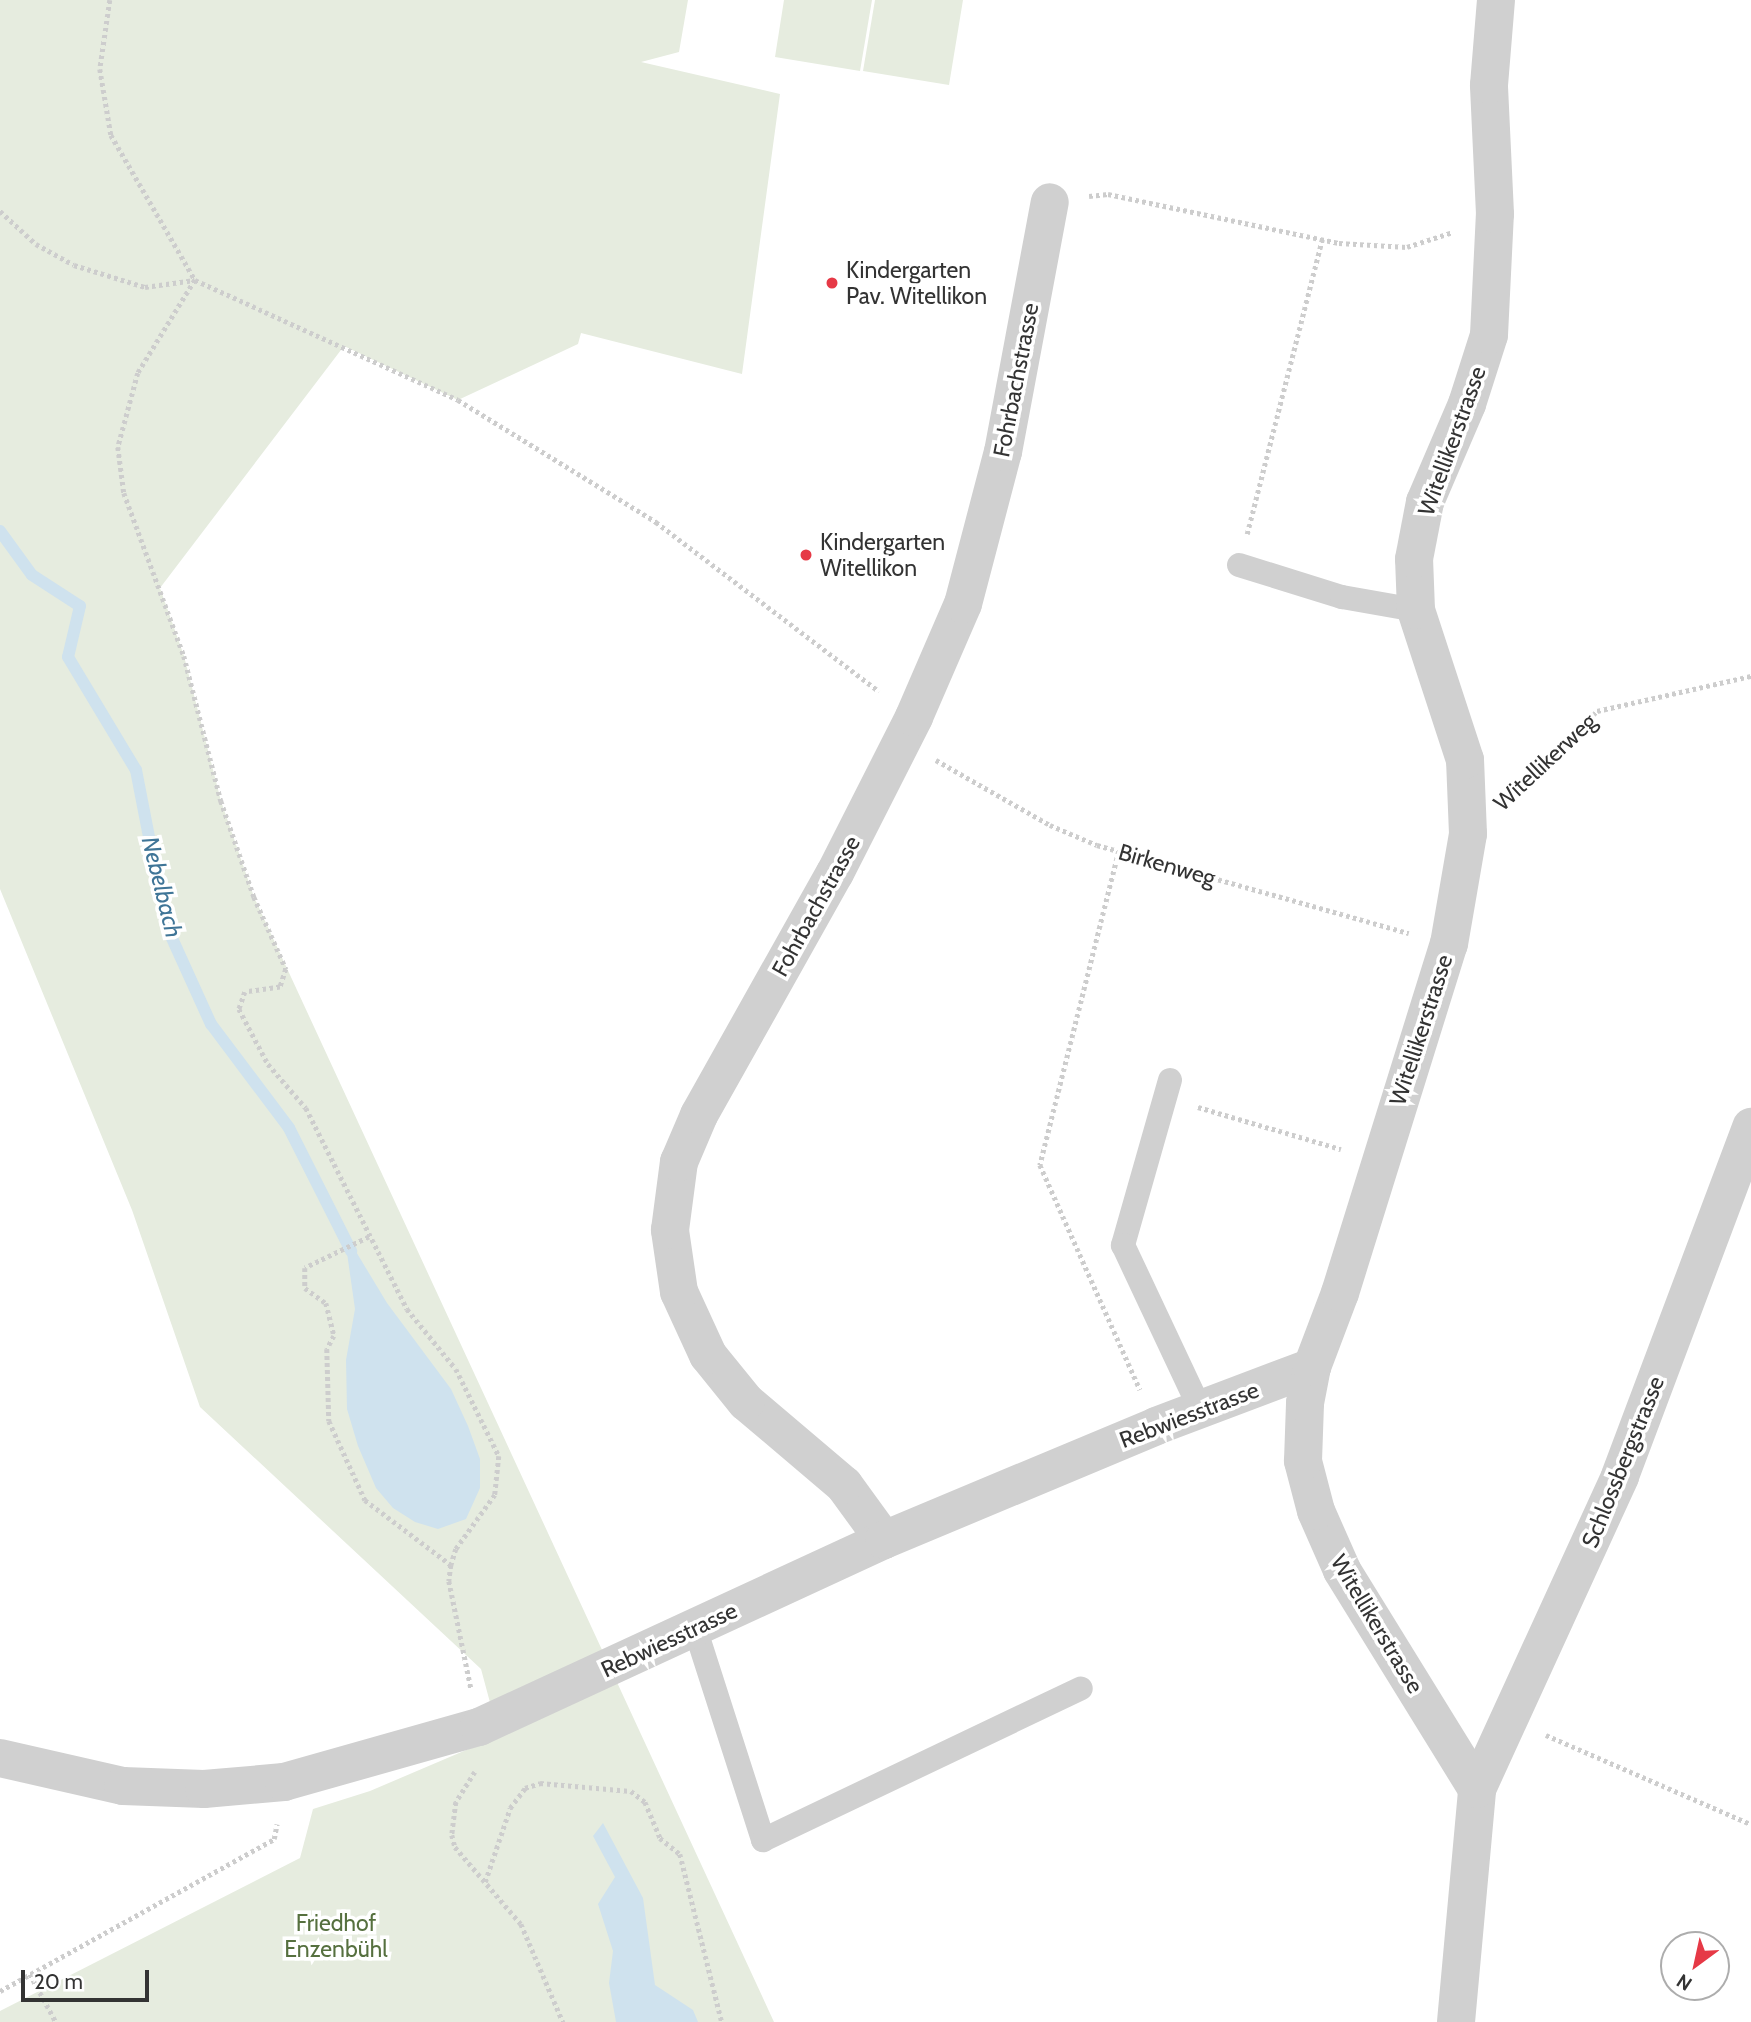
<!DOCTYPE html>
<meta charset="utf-8">
<style>
body{margin:0}
#map{position:relative;width:1751px;height:2022px;overflow:hidden;background:#fff;font-family:Cabin,sans-serif}
div>[style]{position:absolute}
.green>*{inset:0;background:#e6ecdf}
.water>*{inset:0;background:#cfe2ee}
.stream>*{height:12px;margin:-6px;padding:0 6px;transform-origin:6px;border-radius:6px;background:#cfe2ee}
.path>*{height:4.5px;margin-top:-2.25px;transform-origin:0;background:repeating-linear-gradient(90deg,#cdcdcd 0 3.5px,transparent 0 7px)}
.service>*{height:24px;margin:-12px;padding:0 12px;transform-origin:12px;border-radius:12px;background:#d0d0d0}
.minor>*{height:38px;margin:-19px;padding:0 19px;transform-origin:19px;border-radius:19px;background:#d0d0d0}
.dots>*{width:19px;height:19px;translate:-50% -50%;box-sizing:border-box;border:4px solid #fff;border-radius:50%}
span{translate:-50% -50%;white-space:nowrap;text-align:center;line-height:1.15;-webkit-text-stroke:7px #fff;paint-order:stroke}
.poi-label{font-size:23px;color:#333}
.left{translate:0 -50%;text-align:left}
.street-label{font-size:23px;color:#333}
.park-label{font-size:23px;color:#56703f}
.water-label{font-size:24px;color:#3f7597;font-style:italic}
.north{position:absolute;left:1660px;top:1931px;width:70px;height:70px;box-sizing:border-box;background:#fff;border:2px solid #adadad;border-radius:50%;rotate:213deg;font-size:19px;font-weight:700;line-height:28px;text-align:center;color:#333}
.north::after{content:'';display:block;margin:auto;width:24px;height:32px;background:#e63946;clip-path:polygon(50% 0,100% 100%,50% 72%,0 100%)}
.scale{position:absolute;left:21px;top:1970px;width:128px;height:32px;box-sizing:border-box;border:4px solid #333;border-top:0;padding-left:9px;font-size:21px;line-height:24px;white-space:nowrap;color:#333;-webkit-text-stroke:5px #fff;paint-order:stroke}
</style>
<div id="map">
<div class="green">
<i style="clip-path:polygon(0 0,688px 0,679px 52px,641px 62px,780px 94px,742px 374px,581px 333px,578px 344px,458px 400px,344px 346px,160px 588px,184px 656px,221px 801px,254px 897px,774px 2022px,0 2022px,0 2011px,300px 1858px,313px 1809px,370px 1791px,499px 1736px,481px 1669px,200px 1407px,132px 1210px,0 889px)"></i>
<i style="clip-path:polygon(784px 0,872px 0,860px 71px,775px 57px)"></i>
<i style="clip-path:polygon(875px 0,963px 0,949px 85px,863px 71px)"></i>
</div>
<div class="water">
<i style="clip-path:polygon(355px 1250px,387px 1303px,451px 1389px,468px 1426px,480px 1459px,480px 1488px,466px 1519px,438px 1529px,415px 1522px,393px 1508px,376px 1488px,358px 1446px,347px 1409px,346px 1360px,355px 1309px,347px 1253px)"></i>
<i style="clip-path:polygon(603px 1823px,643px 1898px,655px 1985px,693px 2010px,698px 2022px,616px 2022px,609px 1983px,613px 1951px,598px 1904px,615px 1877px,593px 1836px)"></i>
</div>
<div class="stream">
<i style="left:0;top:531px;width:54px;rotate:54deg"></i>
<i style="left:32px;top:575px;width:57px;rotate:32.9deg"></i>
<i style="left:80px;top:606px;width:52px;rotate:103.2deg"></i>
<i style="left:68px;top:657px;width:132px;rotate:59deg"></i>
<i style="left:136px;top:770px;width:158px;rotate:79deg"></i>
<i style="left:166px;top:925px;width:109px;rotate:65.6deg"></i>
<i style="left:211px;top:1024px;width:130px;rotate:53.1deg"></i>
<i style="left:289px;top:1128px;width:138px;rotate:63.2deg"></i>
</div>
<div class="path">
<i style="left:110px;top:0;width:70px;rotate:98.2deg"></i>
<i style="left:100px;top:69px;width:67px;rotate:80.5deg"></i>
<i style="left:111px;top:135px;width:168px;rotate:59.9deg"></i>
<i style="left:1089px;top:196px;width:19px;rotate:-6deg"></i>
<i style="left:1108px;top:194px;width:236px;rotate:12deg"></i>
<i style="left:1339px;top:243px;width:68px;rotate:3.4deg"></i>
<i style="left:1407px;top:247px;width:48px;rotate:-18.1deg"></i>
<i style="left:0;top:211px;width:49px;rotate:42.5deg"></i>
<i style="left:36px;top:244px;width:43px;rotate:28.9deg"></i>
<i style="left:74px;top:265px;width:74px;rotate:17.2deg"></i>
<i style="left:145px;top:287px;width:50px;rotate:-8deg"></i>
<i style="left:195px;top:280px;width:289px;rotate:24.5deg"></i>
<i style="left:458px;top:400px;width:233px;rotate:31.6deg"></i>
<i style="left:656px;top:522px;width:280px;rotate:37.2deg"></i>
<i style="left:195px;top:280px;width:109px;rotate:121.5deg"></i>
<i style="left:138px;top:373px;width:77px;rotate:105.1deg"></i>
<i style="left:118px;top:447px;width:46px;rotate:82.6deg"></i>
<i style="left:124px;top:493px;width:174px;rotate:69.8deg"></i>
<i style="left:184px;top:656px;width:150px;rotate:75.7deg"></i>
<i style="left:221px;top:801px;width:102px;rotate:71deg"></i>
<i style="left:254px;top:897px;width:79px;rotate:66deg"></i>
<i style="left:286px;top:969px;width:19px;rotate:108deg"></i>
<i style="left:280px;top:987px;width:35px;rotate:172deg"></i>
<i style="left:245px;top:992px;width:18px;rotate:109deg"></i>
<i style="left:239px;top:1009px;width:62px;rotate:62.2deg"></i>
<i style="left:268px;top:1064px;width:58px;rotate:49.2deg"></i>
<i style="left:306px;top:1108px;width:225px;rotate:63.3deg"></i>
<i style="left:407px;top:1309px;width:77px;rotate:50.8deg"></i>
<i style="left:456px;top:1369px;width:97px;rotate:63.7deg"></i>
<i style="left:499px;top:1456px;width:39px;rotate:96deg"></i>
<i style="left:495px;top:1495px;width:67px;rotate:125.8deg"></i>
<i style="left:456px;top:1549px;width:17px;rotate:107deg"></i>
<i style="left:451px;top:1565px;width:16px;rotate:97deg"></i>
<i style="left:449px;top:1581px;width:109px;rotate:78.4deg"></i>
<i style="left:1247px;top:534px;width:304px;rotate:-75.7deg"></i>
<i style="left:936px;top:760px;width:131px;rotate:29.7deg"></i>
<i style="left:1050px;top:825px;width:51px;rotate:23.1deg"></i>
<i style="left:1097px;top:845px;width:324px;rotate:15.8deg"></i>
<i style="left:1507px;top:797px;width:124px;rotate:-43.7deg"></i>
<i style="left:1597px;top:711px;width:158px;rotate:-12.8deg"></i>
<i style="left:1119px;top:851px;width:324px;rotate:104.1deg"></i>
<i style="left:1040px;top:1165px;width:246px;rotate:66deg"></i>
<i style="left:1198px;top:1107px;width:149px;rotate:16.4deg"></i>
<i style="left:369px;top:1237px;width:71px;rotate:154.2deg"></i>
<i style="left:305px;top:1268px;width:20px;rotate:90deg"></i>
<i style="left:305px;top:1288px;width:26px;rotate:36deg"></i>
<i style="left:326px;top:1303px;width:34px;rotate:76deg"></i>
<i style="left:334px;top:1336px;width:15px;rotate:118deg"></i>
<i style="left:327px;top:1349px;width:72px;rotate:88.4deg"></i>
<i style="left:329px;top:1421px;width:87px;rotate:65.5deg"></i>
<i style="left:365px;top:1500px;width:108px;rotate:37.1deg"></i>
<i style="left:1546px;top:1735px;width:223px;rotate:23.5deg"></i>
<i style="left:475px;top:1772px;width:36px;rotate:122deg"></i>
<i style="left:456px;top:1802px;width:33px;rotate:97deg"></i>
<i style="left:452px;top:1835px;width:12px;rotate:76deg"></i>
<i style="left:455px;top:1847px;width:101px;rotate:49.4deg"></i>
<i style="left:521px;top:1924px;width:107px;rotate:66.8deg"></i>
<i style="left:485px;top:1882px;width:78px;rotate:-71.3deg"></i>
<i style="left:510px;top:1808px;width:25px;rotate:-53deg"></i>
<i style="left:525px;top:1788px;width:16px;rotate:-18deg"></i>
<i style="left:540px;top:1783px;width:91px;rotate:5deg"></i>
<i style="left:631px;top:1791px;width:18px;rotate:38deg"></i>
<i style="left:645px;top:1802px;width:39px;rotate:67deg"></i>
<i style="left:660px;top:1838px;width:26px;rotate:39deg"></i>
<i style="left:680px;top:1854px;width:173px;rotate:76deg"></i>
<i style="left:30px;top:1974px;width:55px;rotate:61.6deg"></i>
<i style="left:0;top:1991px;width:313px;rotate:-29deg"></i>
<i style="left:274px;top:1839px;width:15px;rotate:-79deg"></i>
</div>
<div class="service">
<i style="left:1239px;top:565px;width:108px;rotate:17.3deg"></i>
<i style="left:1342px;top:597px;width:75px;rotate:10deg"></i>
<i style="left:1170px;top:1080px;width:172px;rotate:105.9deg"></i>
<i style="left:1123px;top:1245px;width:181px;rotate:64.8deg"></i>
<i style="left:695px;top:1628px;width:223px;rotate:72.2deg"></i>
<i style="left:763px;top:1840px;width:352px;rotate:-25.5deg"></i>
</div>
<div class="minor">
<i style="left:884px;top:1540px;width:68px;rotate:-126deg"></i>
<i style="left:844px;top:1485px;width:128px;rotate:-139.7deg"></i>
<i style="left:746px;top:1402px;width:60px;rotate:-129deg"></i>
<i style="left:708px;top:1355px;width:69px;rotate:-114.7deg"></i>
<i style="left:679px;top:1292px;width:63px;rotate:-98.3deg"></i>
<i style="left:670px;top:1230px;width:69px;rotate:-82.5deg"></i>
<i style="left:679px;top:1162px;width:51px;rotate:-66.9deg"></i>
<i style="left:699px;top:1115px;width:278px;rotate:-60.7deg"></i>
<i style="left:835px;top:873px;width:175px;rotate:-63.1deg"></i>
<i style="left:914px;top:717px;width:123px;rotate:-66.6deg"></i>
<i style="left:963px;top:604px;width:157px;rotate:-75.3deg"></i>
<i style="left:1003px;top:452px;width:254px;rotate:-79.4deg"></i>
<i style="left:0;top:1758px;width:126px;rotate:12.8deg"></i>
<i style="left:123px;top:1786px;width:81px;rotate:2.1deg"></i>
<i style="left:204px;top:1789px;width:80px;rotate:-5deg"></i>
<i style="left:284px;top:1782px;width:203px;rotate:-15.8deg"></i>
<i style="left:479px;top:1727px;width:446px;rotate:-24.8deg"></i>
<i style="left:884px;top:1540px;width:295px;rotate:-22.7deg"></i>
<i style="left:1156px;top:1426px;width:167px;rotate:-20.7deg"></i>
<i style="left:1477px;top:1789px;width:344px;rotate:-65.4deg"></i>
<i style="left:1620px;top:1476px;width:373px;rotate:-69.4deg"></i>
<i style="left:1456px;top:2022px;width:234px;rotate:-84.8deg"></i>
<i style="left:1477px;top:1789px;width:257px;rotate:-121.7deg"></i>
<i style="left:1342px;top:1570px;width:64px;rotate:-113.8deg"></i>
<i style="left:1316px;top:1511px;width:52px;rotate:-104.6deg"></i>
<i style="left:1303px;top:1461px;width:58px;rotate:-88deg"></i>
<i style="left:1305px;top:1403px;width:37px;rotate:-79deg"></i>
<i style="left:1312px;top:1367px;width:79px;rotate:-69.3deg"></i>
<i style="left:1340px;top:1293px;width:366px;rotate:-72.7deg"></i>
<i style="left:1449px;top:944px;width:112px;rotate:-80.2deg"></i>
<i style="left:1468px;top:834px;width:74px;rotate:-92.3deg"></i>
<i style="left:1465px;top:760px;width:158px;rotate:-108.1deg"></i>
<i style="left:1416px;top:610px;width:51px;rotate:-92.2deg"></i>
<i style="left:1414px;top:559px;width:58px;rotate:-79.1deg"></i>
<i style="left:1425px;top:502px;width:107px;rotate:-66.8deg"></i>
<i style="left:1467px;top:404px;width:72px;rotate:-72.3deg"></i>
<i style="left:1489px;top:335px;width:121px;rotate:-87.2deg"></i>
<i style="left:1495px;top:214px;width:129px;rotate:-92.7deg"></i>
<i style="left:1489px;top:85px;width:85px;rotate:-85.3deg"></i>
</div>
<div class="dots">
<i style="left:832px;top:283px;background:#e63946"></i>
<i style="left:806px;top:555px;background:#e63946"></i>
</div>
<div class="poi-label">
<span class="left" style="left:846px;top:283px">Kindergarten<br>Pav. Witellikon</span>
<span class="left" style="left:820px;top:555px">Kindergarten<br>Witellikon</span>
</div>
<div class="street-label">
<span style="left:1016px;top:380px;rotate:-79deg">Fohrbachstrasse</span>
<span style="left:1452px;top:441px;rotate:-70deg">Witellikerstrasse</span>
<span style="left:1545px;top:762px;rotate:-43deg">Witellikerweg</span>
<span style="left:1167px;top:865px;rotate:16deg">Birkenweg</span>
<span style="left:816px;top:906px;rotate:-61deg">Fohrbachstrasse</span>
<span style="left:1421px;top:1030px;rotate:-72deg">Witellikerstrasse</span>
<span style="left:1189px;top:1415px;rotate:-21deg">Rebwiesstrasse</span>
<span style="left:1623px;top:1462px;rotate:-68deg">Schlossbergstrasse</span>
<span style="left:1377px;top:1624px;rotate:59deg">Witellikerstrasse</span>
<span style="left:669px;top:1640px;rotate:-25deg">Rebwiesstrasse</span>
</div>
<div class="park-label">
<span style="left:336px;top:1936px">Friedhof<br>Enzenbühl</span>
</div>
<div class="water-label">
<span style="left:162px;top:887px;rotate:76deg">Nebelbach</span>
</div>
<div class="north">N</div>
<div class="scale">20 m</div>
</div>
